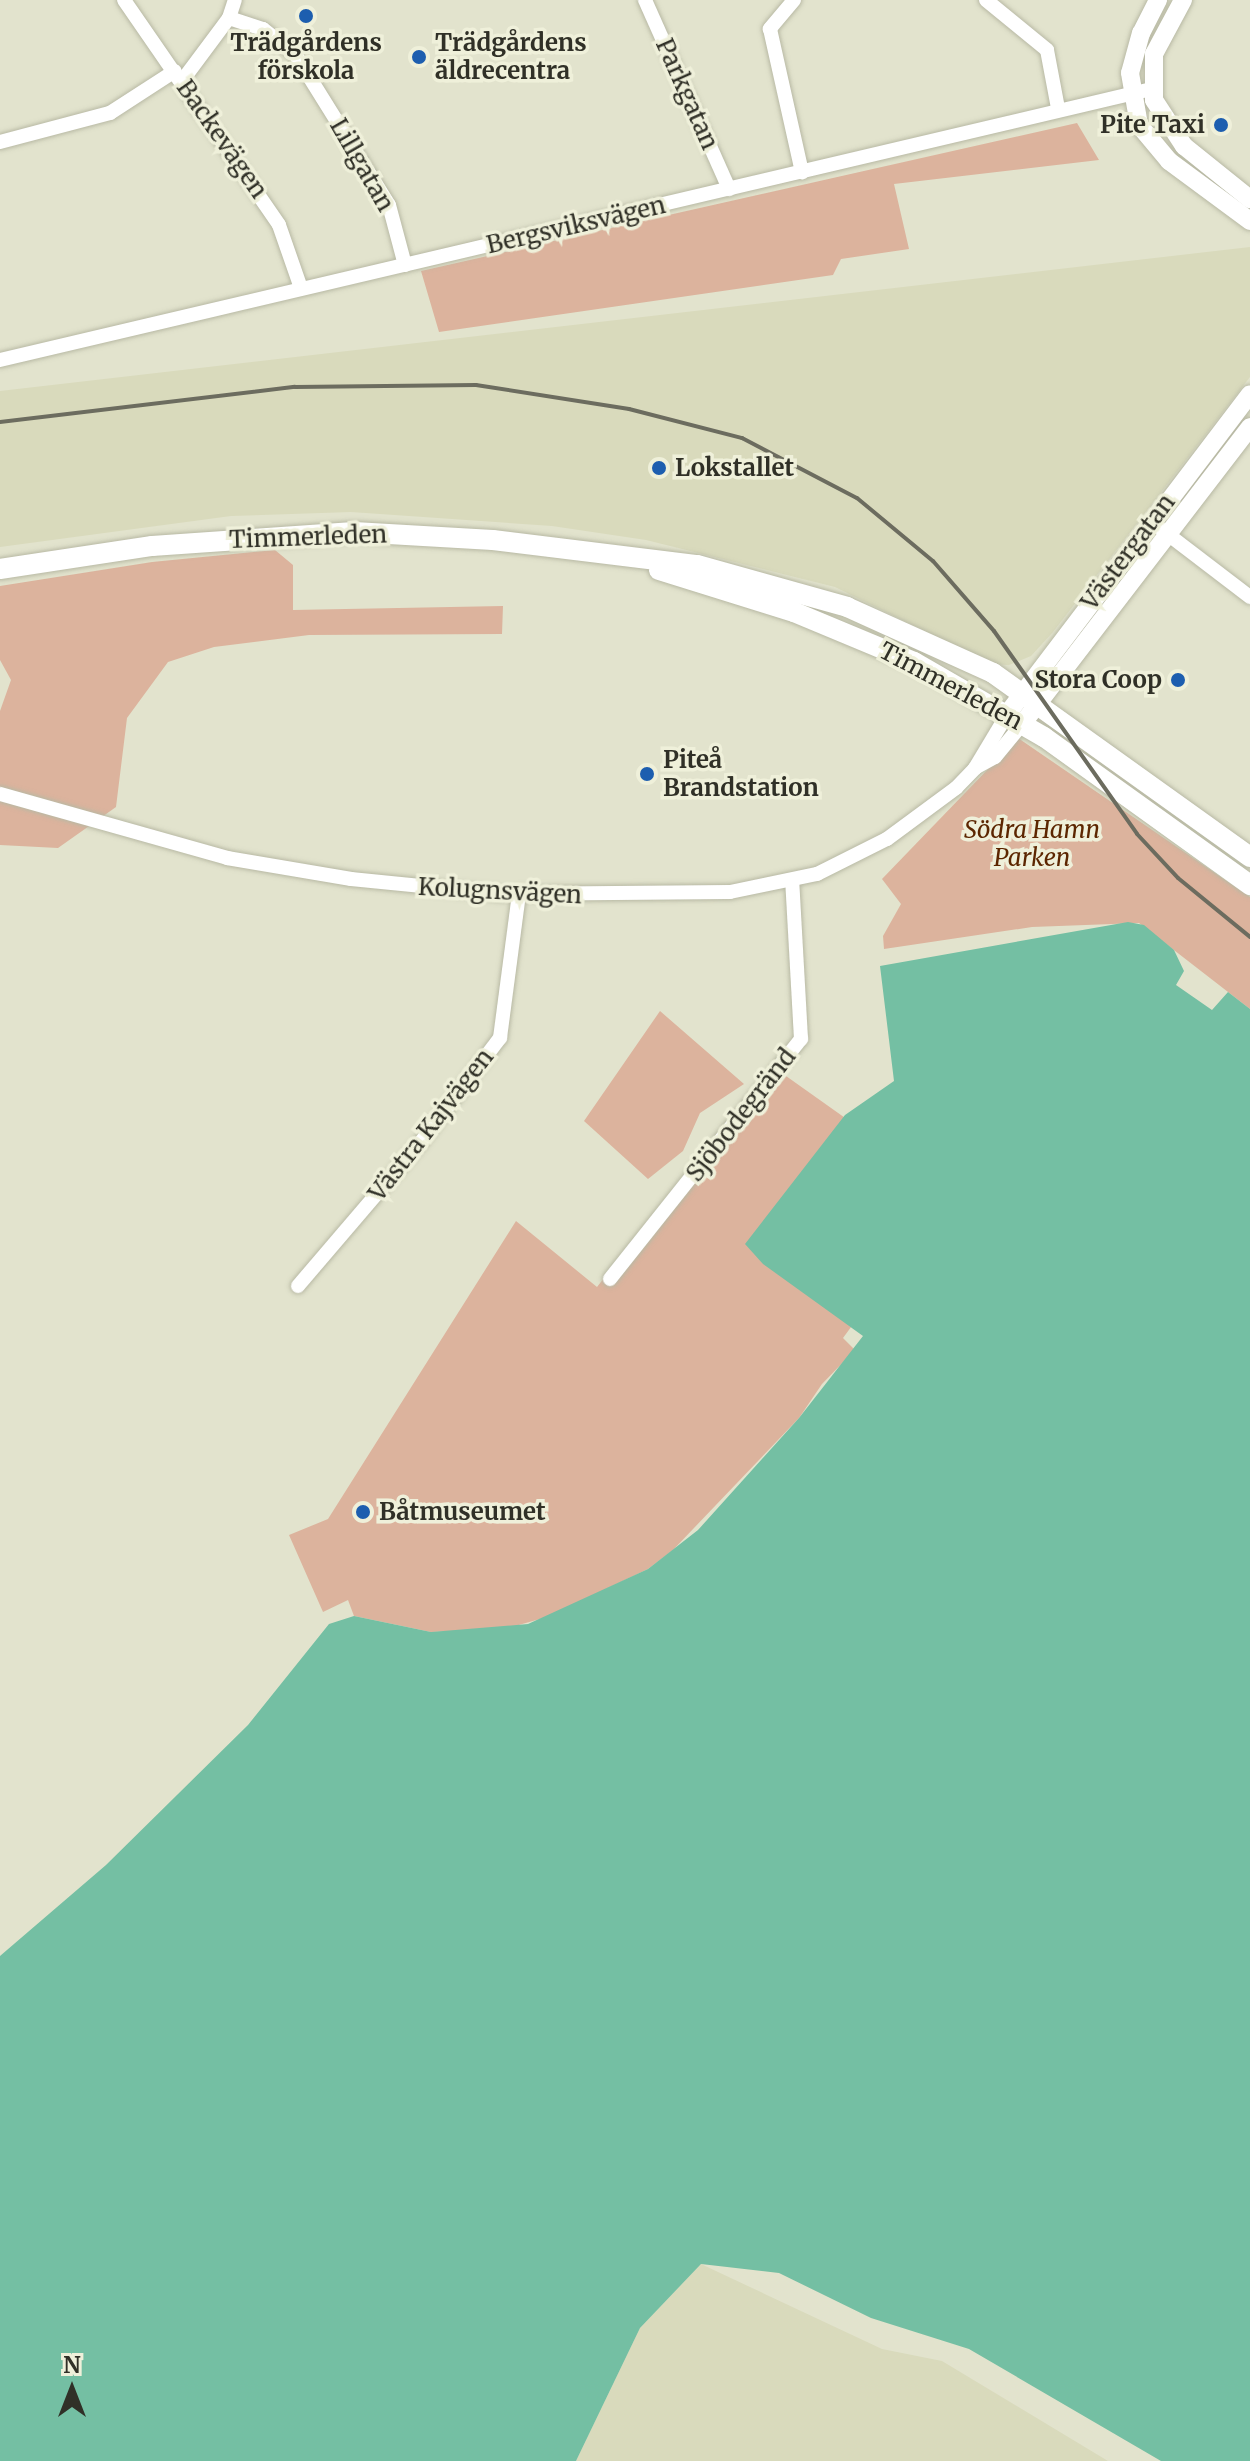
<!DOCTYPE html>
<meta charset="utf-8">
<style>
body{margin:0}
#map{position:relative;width:1250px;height:2461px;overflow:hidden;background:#e2e3cd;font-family:Merriweather,serif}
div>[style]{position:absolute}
.built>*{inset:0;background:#d9dabc}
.green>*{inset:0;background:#dcb39d}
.water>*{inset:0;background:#74bfa3}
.roads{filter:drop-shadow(0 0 2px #b8b9a4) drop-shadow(0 0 2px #b8b9a4)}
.minor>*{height:14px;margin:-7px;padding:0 7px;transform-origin:7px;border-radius:7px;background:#fff}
.tertiary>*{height:18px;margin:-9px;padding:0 9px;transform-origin:9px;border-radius:9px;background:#fff}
.secondary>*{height:20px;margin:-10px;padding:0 10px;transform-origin:10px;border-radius:10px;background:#fff}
.rail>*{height:4px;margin:-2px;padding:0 2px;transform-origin:2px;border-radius:2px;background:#6c6c5f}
.dots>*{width:22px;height:22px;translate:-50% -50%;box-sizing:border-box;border:4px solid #eff0da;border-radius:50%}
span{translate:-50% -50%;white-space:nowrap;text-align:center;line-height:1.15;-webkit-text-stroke:7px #eff0da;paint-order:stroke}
.poi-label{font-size:24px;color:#303027;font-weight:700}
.left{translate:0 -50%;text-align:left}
.right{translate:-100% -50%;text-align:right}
.street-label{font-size:24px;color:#303027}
.park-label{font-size:24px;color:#5c2600;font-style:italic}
.north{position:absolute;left:32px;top:2349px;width:80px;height:80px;-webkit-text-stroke:6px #eff0da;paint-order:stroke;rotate:0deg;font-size:22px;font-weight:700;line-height:32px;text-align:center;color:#303027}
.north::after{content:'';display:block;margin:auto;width:28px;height:36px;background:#303027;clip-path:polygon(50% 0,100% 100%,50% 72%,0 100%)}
</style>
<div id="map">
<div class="built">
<i style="clip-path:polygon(1250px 247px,1250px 377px,1053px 632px,1031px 656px,1009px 665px,992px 664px,835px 587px,646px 540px,552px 526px,351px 512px,231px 516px,0 547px,0 391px)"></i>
<i style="clip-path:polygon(701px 2264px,882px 2349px,942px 2361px,1108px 2461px,576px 2461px,640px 2328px)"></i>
</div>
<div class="green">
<i style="clip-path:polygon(1077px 123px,1099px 160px,894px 184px,909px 249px,841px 259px,833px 275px,439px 332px,421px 271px)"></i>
<i style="clip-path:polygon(275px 550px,293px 565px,293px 610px,503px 606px,502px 634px,309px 635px,214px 647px,168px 662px,127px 718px,116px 807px,58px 848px,0 845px,0 711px,11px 680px,0 660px,0 586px,152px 562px)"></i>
<i style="clip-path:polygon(1018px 738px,1250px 897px,1250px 1009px,1139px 923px,1032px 927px,884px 949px,883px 936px,901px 904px,882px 879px)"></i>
<i style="clip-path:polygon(660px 1011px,744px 1084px,700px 1113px,683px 1151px,648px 1179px,584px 1121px)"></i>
<i style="clip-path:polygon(786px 1076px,848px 1120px,854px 1323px,843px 1338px,855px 1350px,822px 1384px,799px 1418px,673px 1550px,648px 1569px,547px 1617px,504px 1629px,431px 1632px,354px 1616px,348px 1600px,323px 1612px,289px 1535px,328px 1519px,516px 1221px,597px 1287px,733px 1114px,748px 1125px)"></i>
</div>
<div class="water">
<i style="clip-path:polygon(1128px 922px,1144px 925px,1174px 950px,1184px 971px,1176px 985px,1212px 1010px,1228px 992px,1250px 1009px,1250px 2461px,1161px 2461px,969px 2349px,871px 2318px,779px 2273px,701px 2264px,640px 2328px,576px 2461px,0 2461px,0 1956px,106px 1865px,248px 1725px,329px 1624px,354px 1616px,431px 1632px,528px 1624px,648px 1569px,698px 1530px,799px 1418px,863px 1336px,763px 1264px,745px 1244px,845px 1115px,894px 1081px,880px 966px)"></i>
</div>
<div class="roads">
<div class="minor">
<i style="left:124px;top:0;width:273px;rotate:55.4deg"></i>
<i style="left:279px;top:225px;width:67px;rotate:70.8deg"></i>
<i style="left:645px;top:0;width:207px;rotate:66deg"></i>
<i style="left:794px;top:0;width:38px;rotate:130deg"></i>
<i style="left:770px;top:29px;width:147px;rotate:77.4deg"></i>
<i style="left:986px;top:0;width:79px;rotate:39.3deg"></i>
<i style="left:1047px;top:50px;width:59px;rotate:79.3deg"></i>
<i style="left:229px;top:18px;width:36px;rotate:18deg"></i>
<i style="left:263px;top:29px;width:41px;rotate:38deg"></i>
<i style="left:295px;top:54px;width:178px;rotate:58.1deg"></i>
<i style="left:389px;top:205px;width:62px;rotate:75.1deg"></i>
<i style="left:182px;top:81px;width:79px;rotate:-53.3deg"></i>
<i style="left:229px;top:18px;width:19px;rotate:-72deg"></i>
<i style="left:0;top:142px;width:114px;rotate:-14.8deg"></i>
<i style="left:110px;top:113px;width:77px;rotate:-32.9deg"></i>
<i style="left:0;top:360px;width:1183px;rotate:-13.24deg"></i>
<i style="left:1161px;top:529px;width:112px;rotate:37.4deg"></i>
<i style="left:975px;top:768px;width:23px;rotate:-29deg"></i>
<i style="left:995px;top:757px;width:44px;rotate:-50.5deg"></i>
<i style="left:0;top:794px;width:236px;rotate:15.7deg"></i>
<i style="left:227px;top:858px;width:126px;rotate:9.6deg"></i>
<i style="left:351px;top:879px;width:150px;rotate:5.7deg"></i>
<i style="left:500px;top:894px;width:230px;rotate:-0.5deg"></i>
<i style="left:730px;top:892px;width:89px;rotate:-11.7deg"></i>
<i style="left:817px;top:874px;width:78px;rotate:-26.6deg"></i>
<i style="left:887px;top:839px;width:86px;rotate:-36.5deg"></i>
<i style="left:956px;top:788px;width:28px;rotate:-46deg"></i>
<i style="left:975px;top:768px;width:64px;rotate:-59deg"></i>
<i style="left:610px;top:1279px;width:307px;rotate:-51.5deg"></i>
<i style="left:801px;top:1039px;width:159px;rotate:-93.2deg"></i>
<i style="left:298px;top:1286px;width:189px;rotate:-49.5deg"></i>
<i style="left:421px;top:1142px;width:131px;rotate:-52.8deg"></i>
<i style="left:500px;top:1038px;width:145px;rotate:-82.5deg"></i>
</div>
<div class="tertiary">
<i style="left:1158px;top:0;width:37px;rotate:117deg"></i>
<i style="left:1141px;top:33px;width:41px;rotate:105.4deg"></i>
<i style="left:1130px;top:73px;width:53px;rotate:80.2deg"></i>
<i style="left:1139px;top:125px;width:47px;rotate:50.2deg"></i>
<i style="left:1169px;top:161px;width:101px;rotate:36.5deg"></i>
<i style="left:1183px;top:0;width:61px;rotate:118.2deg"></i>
<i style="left:1154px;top:54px;width:46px;rotate:90deg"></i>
<i style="left:1154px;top:100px;width:55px;rotate:56.9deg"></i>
<i style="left:1184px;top:146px;width:85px;rotate:38.8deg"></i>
<i style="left:1008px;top:713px;width:400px;rotate:-52.8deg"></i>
<i style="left:1023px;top:723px;width:373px;rotate:-52.5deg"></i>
</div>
<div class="secondary">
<i style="left:0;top:569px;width:154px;rotate:-8.6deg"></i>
<i style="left:152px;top:546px;width:202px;rotate:-4deg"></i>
<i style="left:354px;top:532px;width:139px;rotate:3.3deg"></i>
<i style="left:493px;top:540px;width:206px;rotate:7deg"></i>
<i style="left:697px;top:565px;width:156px;rotate:15.6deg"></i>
<i style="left:847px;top:607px;width:160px;rotate:24.3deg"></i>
<i style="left:993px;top:673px;width:316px;rotate:35.6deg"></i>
<i style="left:659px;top:570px;width:141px;rotate:17.3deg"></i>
<i style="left:794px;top:612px;width:130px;rotate:22.6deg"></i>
<i style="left:914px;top:662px;width:150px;rotate:30deg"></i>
<i style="left:1044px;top:737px;width:254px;rotate:35.7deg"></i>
</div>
</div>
<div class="rail">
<i style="left:0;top:422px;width:297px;rotate:-6.8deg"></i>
<i style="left:295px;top:387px;width:181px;rotate:-0.6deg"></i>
<i style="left:476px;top:385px;width:155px;rotate:8.9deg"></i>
<i style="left:629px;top:409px;width:117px;rotate:14.4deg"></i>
<i style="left:742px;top:438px;width:130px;rotate:27.6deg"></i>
<i style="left:857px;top:498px;width:99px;rotate:39.7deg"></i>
<i style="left:933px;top:561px;width:93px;rotate:48.9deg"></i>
<i style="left:994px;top:631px;width:248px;rotate:54.8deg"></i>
<i style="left:1137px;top:834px;width:60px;rotate:47deg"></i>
<i style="left:1178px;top:878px;width:93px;rotate:39.3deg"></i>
</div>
<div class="dots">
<i style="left:306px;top:16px;background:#1d5eaf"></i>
<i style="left:419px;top:57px;background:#1d5eaf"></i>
<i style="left:1221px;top:125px;background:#1d5eaf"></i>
<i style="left:659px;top:468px;background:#1d5eaf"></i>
<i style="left:1178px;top:680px;background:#1d5eaf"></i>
<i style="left:647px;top:774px;background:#1d5eaf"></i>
<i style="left:363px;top:1512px;background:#1d5eaf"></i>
</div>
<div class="poi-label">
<span style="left:306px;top:57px">Trädgårdens<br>förskola</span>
<span class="left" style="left:435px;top:57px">Trädgårdens<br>äldrecentra</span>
<span class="right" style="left:1205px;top:125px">Pite Taxi</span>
<span class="left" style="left:675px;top:468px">Lokstallet</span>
<span class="right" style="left:1162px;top:680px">Stora Coop</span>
<span class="left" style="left:663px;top:774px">Piteå<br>Brandstation</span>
<span class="left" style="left:379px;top:1512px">Båtmuseumet</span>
</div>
<div class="street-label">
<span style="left:687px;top:94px;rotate:66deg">Parkgatan</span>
<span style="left:222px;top:139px;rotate:55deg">Backevägen</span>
<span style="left:362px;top:165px;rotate:60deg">Lillgatan</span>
<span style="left:576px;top:225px;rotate:-13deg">Bergsviksvägen</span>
<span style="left:308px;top:537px;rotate:-2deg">Timmerleden</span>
<span style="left:1128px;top:552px;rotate:-53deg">Västergatan</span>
<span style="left:951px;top:686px;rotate:28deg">Timmerleden</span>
<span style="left:500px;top:891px;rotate:3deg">Kolugnsvägen</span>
<span style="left:741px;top:1115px;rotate:-52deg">Sjöbodegränd</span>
<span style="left:431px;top:1125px;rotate:-52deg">Västra Kajvägen</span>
</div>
<div class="park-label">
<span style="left:1032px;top:844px">Södra Hamn<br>Parken</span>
</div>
<div class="north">N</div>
</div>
